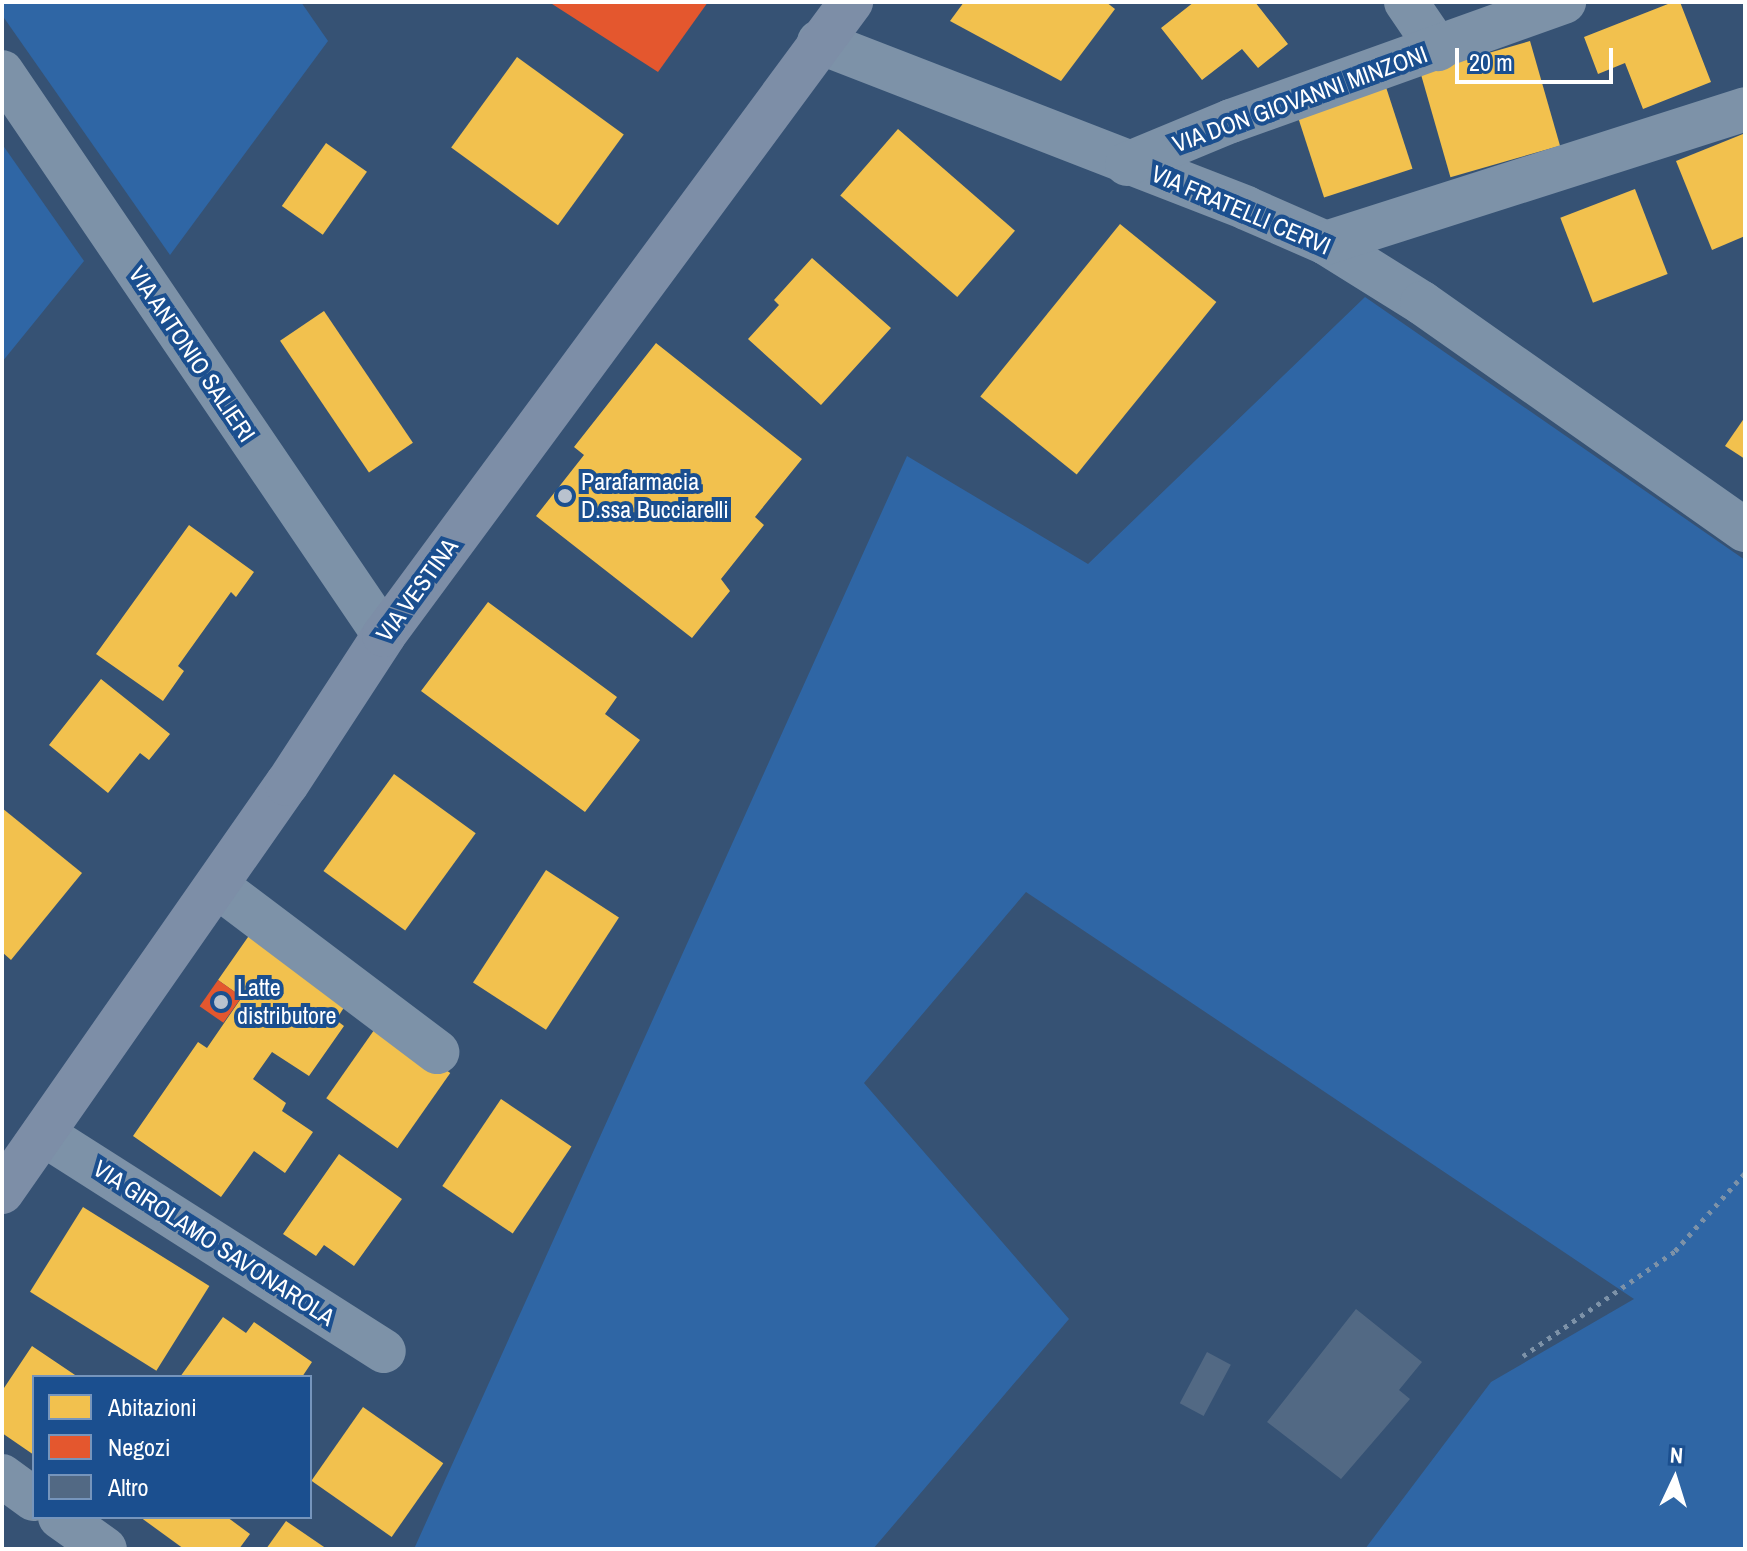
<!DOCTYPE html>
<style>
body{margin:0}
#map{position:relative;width:1747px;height:1551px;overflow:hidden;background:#365274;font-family:"Archivo Narrow",sans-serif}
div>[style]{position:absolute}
.green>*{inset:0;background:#2f66a5}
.homes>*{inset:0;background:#f2c14e;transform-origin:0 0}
.shops>*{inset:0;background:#e4572e;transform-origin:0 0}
.building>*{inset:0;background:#526984;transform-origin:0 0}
.path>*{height:5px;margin-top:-2.5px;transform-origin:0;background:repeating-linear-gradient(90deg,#7d92a8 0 4px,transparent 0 10px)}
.minor>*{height:44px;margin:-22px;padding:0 22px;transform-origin:22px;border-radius:22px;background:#7d92a8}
.primary>*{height:44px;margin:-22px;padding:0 22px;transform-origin:22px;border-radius:22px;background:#7d8ea7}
.dots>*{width:22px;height:22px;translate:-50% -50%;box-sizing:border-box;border:4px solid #1b4f8f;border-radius:50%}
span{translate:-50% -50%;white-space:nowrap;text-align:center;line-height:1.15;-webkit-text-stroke:8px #1b4f8f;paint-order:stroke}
.street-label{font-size:24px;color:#fff}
.poi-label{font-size:24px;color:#fff}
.left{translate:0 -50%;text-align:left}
.frame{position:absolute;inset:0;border:4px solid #fff;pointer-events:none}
.legend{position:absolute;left:32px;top:1375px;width:280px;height:144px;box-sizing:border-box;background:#1b4f8f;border:2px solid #7695bc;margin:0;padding:10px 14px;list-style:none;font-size:24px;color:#fff}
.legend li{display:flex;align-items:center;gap:16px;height:40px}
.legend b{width:40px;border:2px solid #7695bc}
.north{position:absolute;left:1635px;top:1439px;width:80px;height:80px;-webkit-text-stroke:6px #1b4f8f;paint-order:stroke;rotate:4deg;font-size:22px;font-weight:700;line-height:32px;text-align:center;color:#fff}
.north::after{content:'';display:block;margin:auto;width:28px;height:36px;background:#fff;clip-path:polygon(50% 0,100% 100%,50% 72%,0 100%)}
.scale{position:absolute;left:1455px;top:48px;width:158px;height:36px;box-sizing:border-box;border:4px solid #fff;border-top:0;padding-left:10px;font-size:24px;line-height:28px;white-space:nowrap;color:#fff;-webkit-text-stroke:6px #1b4f8f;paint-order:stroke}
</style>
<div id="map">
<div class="green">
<i style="clip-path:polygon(2px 2px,301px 2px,328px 41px,170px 255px,2px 15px)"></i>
<i style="clip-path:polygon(2px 144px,84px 261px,2px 362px)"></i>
<i style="clip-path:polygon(1365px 297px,1745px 560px,1745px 1549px,1365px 1549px,1491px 1382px,1634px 1299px,1026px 892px,864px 1083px,1069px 1319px,873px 1549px,414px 1549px,907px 456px,1088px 564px)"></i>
</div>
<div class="homes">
<i style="clip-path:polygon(964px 2px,1106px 2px,1115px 9px,1061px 81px,950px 21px)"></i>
<i style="clip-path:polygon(1194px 2px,1255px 2px,1288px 44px,1258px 68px,1242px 49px,1202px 80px,1161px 28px)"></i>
<i style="clip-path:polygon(1673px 2px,1680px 2px,1711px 82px,1643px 109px,1625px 63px,1598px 74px,1584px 37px)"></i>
<i style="left:1530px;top:41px;width:109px;height:114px;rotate:74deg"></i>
<i style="left:517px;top:57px;width:132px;height:112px;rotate:36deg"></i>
<i style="left:1385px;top:84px;width:89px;height:93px;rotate:72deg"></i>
<i style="left:898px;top:129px;width:155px;height:88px;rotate:41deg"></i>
<i style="clip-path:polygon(1743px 134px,1745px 236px,1712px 250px,1676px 161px)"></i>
<i style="left:326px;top:143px;width:50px;height:77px;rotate:35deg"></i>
<i style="left:1635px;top:189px;width:91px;height:80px;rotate:69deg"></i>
<i style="left:1120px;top:224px;width:124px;height:222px;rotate:39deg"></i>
<i style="clip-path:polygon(812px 258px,891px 328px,821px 405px,748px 339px,779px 305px,774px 300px)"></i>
<i style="left:324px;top:311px;width:159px;height:53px;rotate:56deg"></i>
<i style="clip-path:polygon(656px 343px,802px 459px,755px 517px,764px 525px,721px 579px,730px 591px,692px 638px,536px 516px,584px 455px,574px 447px)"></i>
<i style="clip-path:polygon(1745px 417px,1745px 459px,1725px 446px)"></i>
<i style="clip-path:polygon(189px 525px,254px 572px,236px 597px,231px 592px,178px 666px,184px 671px,163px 701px,96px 654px)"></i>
<i style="clip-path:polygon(488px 602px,617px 697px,605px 714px,640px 740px,585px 812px,421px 691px)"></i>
<i style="clip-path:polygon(101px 679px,170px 734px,149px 760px,140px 753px,108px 793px,49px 745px)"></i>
<i style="left:394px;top:774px;width:101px;height:120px;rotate:36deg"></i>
<i style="clip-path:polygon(2px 808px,82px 873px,11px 960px,2px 952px)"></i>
<i style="left:546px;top:870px;width:87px;height:134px;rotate:33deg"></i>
<i style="clip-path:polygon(255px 927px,352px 995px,336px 1020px,344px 1026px,309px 1076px,272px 1052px,253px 1079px,286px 1103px,282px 1111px,313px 1132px,285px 1173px,254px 1151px,221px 1197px,133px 1136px,198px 1042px,207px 1048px,242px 997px,218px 980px)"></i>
<i style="left:379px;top:1023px;width:87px;height:92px;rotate:35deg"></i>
<i style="left:501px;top:1099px;width:85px;height:105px;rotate:34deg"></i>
<i style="clip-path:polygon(339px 1154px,402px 1199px,354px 1266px,324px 1245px,316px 1256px,283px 1234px)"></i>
<i style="left:83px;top:1207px;width:149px;height:100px;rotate:32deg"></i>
<i style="clip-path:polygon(223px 1317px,246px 1333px,254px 1322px,312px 1362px,302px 1377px,180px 1377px)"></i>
<i style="clip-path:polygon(32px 1346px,78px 1377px,34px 1377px,34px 1455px,2px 1433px,2px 1391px)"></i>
<i style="left:363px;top:1407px;width:98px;height:90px;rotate:35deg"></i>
<i style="clip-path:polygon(140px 1517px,227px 1517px,250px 1534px,239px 1549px,184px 1549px)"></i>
<i style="clip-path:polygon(286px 1521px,327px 1549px,266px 1549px)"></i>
</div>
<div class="shops">
<i style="clip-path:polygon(549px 2px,708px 2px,658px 72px)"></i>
<i style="left:218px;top:980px;width:29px;height:32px;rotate:35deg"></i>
</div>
<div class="building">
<i style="clip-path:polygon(1356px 1309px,1422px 1362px,1399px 1390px,1410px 1399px,1341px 1479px,1267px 1422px)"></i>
<i style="left:1207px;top:1352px;width:27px;height:58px;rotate:28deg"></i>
</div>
<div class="path">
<i style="left:1523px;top:1356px;width:185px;rotate:-34.6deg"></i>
<i style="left:1675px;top:1251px;width:105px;rotate:-48.1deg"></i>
</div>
<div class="minor">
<i style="left:1406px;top:2px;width:57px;rotate:55.8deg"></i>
<i style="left:819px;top:42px;width:458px;rotate:21.2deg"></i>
<i style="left:1246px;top:208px;width:87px;rotate:23.6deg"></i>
<i style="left:1326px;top:243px;width:113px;rotate:32deg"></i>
<i style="left:1422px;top:303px;width:395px;rotate:35.1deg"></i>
<i style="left:2px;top:72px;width:680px;rotate:55.84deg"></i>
<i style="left:1127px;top:164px;width:113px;rotate:-22.5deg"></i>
<i style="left:1231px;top:121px;width:354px;rotate:-19.7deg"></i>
<i style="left:1326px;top:243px;width:440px;rotate:-17.7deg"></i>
<i style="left:217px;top:886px;width:276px;rotate:37deg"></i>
<i style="left:43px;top:1134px;width:404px;rotate:32.5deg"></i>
<i style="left:2px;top:1476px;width:39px;rotate:36deg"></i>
<i style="left:60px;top:1517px;width:55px;rotate:35.4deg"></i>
</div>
<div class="primary">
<i style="left:2px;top:1192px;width:498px;rotate:-55.1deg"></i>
<i style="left:287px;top:784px;width:178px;rotate:-56.9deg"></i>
<i style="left:384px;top:635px;width:787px;rotate:-53.58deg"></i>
</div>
<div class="dots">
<i style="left:565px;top:496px;background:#b9c2ce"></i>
<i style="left:221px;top:1002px;background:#b9c2ce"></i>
</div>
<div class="street-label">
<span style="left:1300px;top:99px;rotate:-20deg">VIA DON GIOVANNI MINZONI</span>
<span style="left:1241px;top:210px;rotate:23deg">VIA FRATELLI CERVI</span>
<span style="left:192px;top:354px;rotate:56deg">VIA ANTONIO SALIERI</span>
<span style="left:417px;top:590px;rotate:-54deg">VIA VESTINA</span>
<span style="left:214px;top:1243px;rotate:33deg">VIA GIROLAMO SAVONAROLA</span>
</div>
<div class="poi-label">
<span class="left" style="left:581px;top:496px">Parafarmacia<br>D.ssa Bucciarelli</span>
<span class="left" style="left:237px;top:1002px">Latte<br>distributore</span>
</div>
<div class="frame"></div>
<ul class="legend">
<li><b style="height:22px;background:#f2c14e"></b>Abitazioni</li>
<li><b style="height:22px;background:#e4572e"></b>Negozi</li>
<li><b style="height:22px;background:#526984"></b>Altro</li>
</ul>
<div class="north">N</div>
<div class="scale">20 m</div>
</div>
